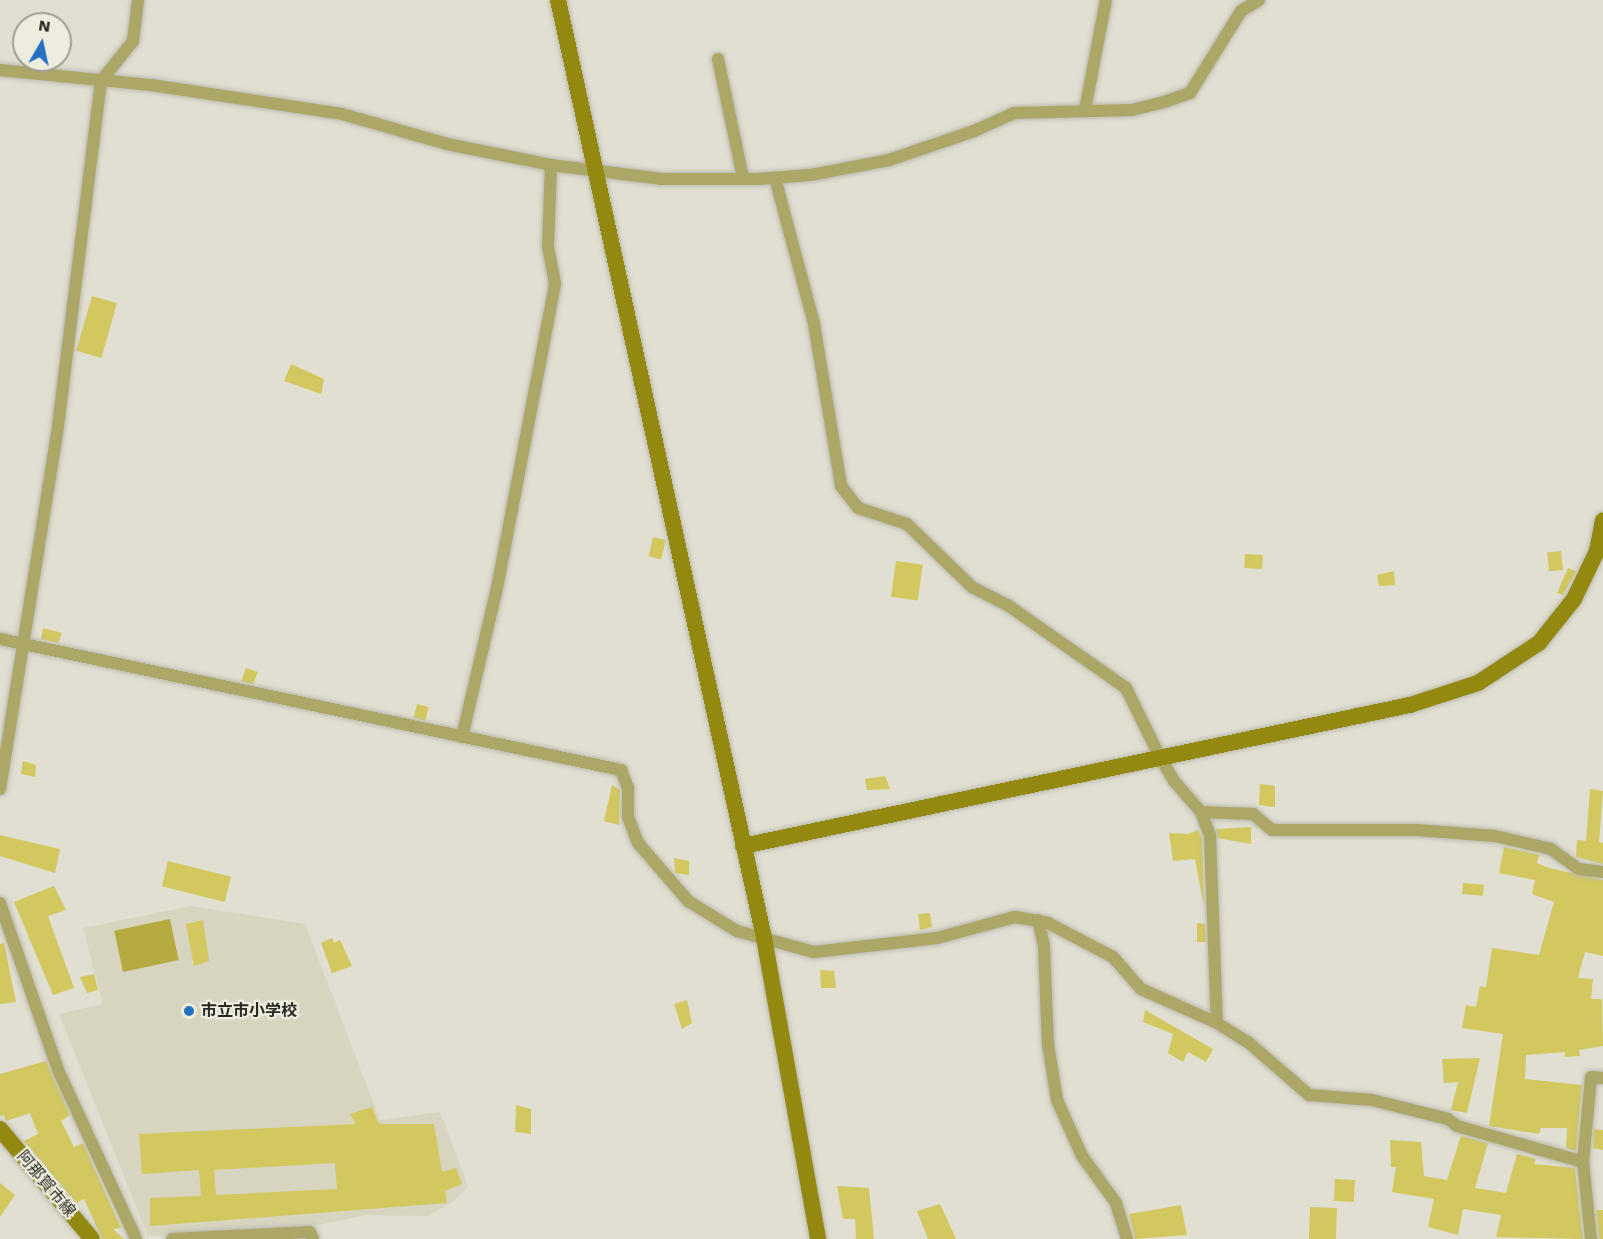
<!DOCTYPE html>
<meta charset="utf-8">
<style>
body{margin:0}
#map{position:relative;width:1603px;height:1239px;overflow:hidden;background:#e0dfd1;font-family:"Work Sans","Noto Sans JP",sans-serif}
div>[style]{position:absolute}
.built>*{inset:0;background:#d7d5c0}
.water>*{inset:0;background:#b6ab41;transform-origin:0 0}
.building>*{inset:0;background:#d2c85f;transform-origin:0 0}
.roads{filter:drop-shadow(0 0 2px #bbbaae) drop-shadow(0 0 2px #bbbaae)}
.street>*{height:12px;margin:-6px;padding:0 6px;transform-origin:6px;border-radius:6px;background:#aca667}
.secondary>*{height:16px;margin:-8px;padding:0 8px;transform-origin:8px;border-radius:8px;background:#948910}
.dots>*{width:16px;height:16px;translate:-50% -50%;box-sizing:border-box;border:3px solid #edecde;border-radius:50%}
span{translate:-50% -50%;white-space:nowrap;text-align:center;line-height:1.15;-webkit-text-stroke:4.5px #edecde;paint-order:stroke}
.poi-label{font-size:16px;color:#292823;font-weight:700}
.left{translate:0 -50%;text-align:left}
.street-label{font-size:16px;color:#292823}
.north{position:absolute;left:12px;top:12px;width:60px;height:60px;box-sizing:border-box;background:#edecde;border:2px solid #9f9e93;border-radius:50%;rotate:9deg;font-size:16px;font-weight:700;line-height:24px;text-align:center;color:#292823}
.north::after{content:'';display:block;margin:auto;width:21px;height:27px;background:#2570c0;clip-path:polygon(50% 0,100% 100%,50% 72%,0 100%)}
</style>
<div id="map">
<div class="built">
<i style="clip-path:polygon(190px 906px,305px 924px,380px 1120px,440px 1112px,468px 1186px,454px 1201px,428px 1216px,366px 1215px,303px 1228px,148px 1236px,59px 1014px,103px 1004px,83px 928px)"></i>
</div>
<div class="water">
<i style="left:170px;top:919px;width:42px;height:57px;rotate:78deg"></i>
</div>
<div class="building">
<i style="left:92px;top:296px;width:26px;height:57px;rotate:16deg"></i>
<i style="clip-path:polygon(291px 364px,324px 379px,321px 394px,284px 381px)"></i>
<i style="left:653px;top:537px;width:13px;height:20px;rotate:13deg"></i>
<i style="left:1561px;top:551px;width:19px;height:14px;rotate:84deg"></i>
<i style="left:1245px;top:554px;width:18px;height:14px;rotate:3deg"></i>
<i style="left:896px;top:561px;width:27px;height:36px;rotate:8deg"></i>
<i style="clip-path:polygon(1568px 568px,1576px 571px,1563px 595px,1557px 593px)"></i>
<i style="clip-path:polygon(1394px 571px,1395px 585px,1379px 586px,1377px 575px)"></i>
<i style="clip-path:polygon(43px 628px,62px 633px,58px 643px,41px 639px)"></i>
<i style="clip-path:polygon(246px 668px,258px 672px,253px 684px,241px 681px)"></i>
<i style="left:417px;top:704px;width:12px;height:14px;rotate:14deg"></i>
<i style="clip-path:polygon(23px 761px,36px 765px,35px 777px,21px 774px)"></i>
<i style="clip-path:polygon(885px 776px,890px 789px,867px 790px,865px 779px)"></i>
<i style="clip-path:polygon(1260px 784px,1275px 786px,1275px 807px,1259px 805px)"></i>
<i style="clip-path:polygon(612px 785px,620px 790px,619px 825px,604px 821px)"></i>
<i style="clip-path:polygon(1590px 789px,1603px 791px,1599px 842px,1603px 843px,1603px 864px,1576px 857px,1577px 840px,1586px 841px)"></i>
<i style="clip-path:polygon(1251px 827px,1251px 844px,1218px 838px,1216px 829px)"></i>
<i style="clip-path:polygon(1198px 830px,1202px 838px,1204px 907px,1195px 859px,1173px 861px,1169px 833px,1188px 834px)"></i>
<i style="clip-path:polygon(0 835px,60px 849px,55px 873px,0 856px)"></i>
<i style="clip-path:polygon(1504px 847px,1539px 855px,1537px 863px,1549px 868px,1603px 880px,1603px 956px,1585px 952px,1578px 978px,1593px 979px,1591px 999px,1602px 999px,1603px 1046px,1579px 1050px,1580px 1056px,1565px 1057px,1565px 1052px,1526px 1055px,1525px 1079px,1582px 1085px,1576px 1151px,1566px 1148px,1567px 1128px,1541px 1128px,1539px 1134px,1489px 1126px,1503px 1034px,1462px 1028px,1466px 1005px,1476px 1007px,1480px 986px,1486px 987px,1492px 948px,1539px 955px,1554px 902px,1532px 894px,1535px 880px,1499px 873px)"></i>
<i style="clip-path:polygon(674px 858px,689px 861px,689px 875px,675px 873px)"></i>
<i style="left:168px;top:861px;width:65px;height:26px;rotate:14deg"></i>
<i style="left:1463px;top:883px;width:21px;height:11px;rotate:5deg"></i>
<i style="clip-path:polygon(54px 886px,66px 910px,48px 916px,74px 988px,53px 995px,14px 902px)"></i>
<i style="clip-path:polygon(930px 913px,932px 927px,920px 930px,918px 914px)"></i>
<i style="clip-path:polygon(203px 920px,209px 961px,194px 966px,186px 924px)"></i>
<i style="clip-path:polygon(1197px 923px,1205px 924px,1206px 942px,1197px 942px)"></i>
<i style="clip-path:polygon(332px 938px,334px 943px,340px 940px,352px 966px,332px 973px,321px 943px)"></i>
<i style="clip-path:polygon(4px 943px,16px 1002px,0 1004px,0 944px)"></i>
<i style="clip-path:polygon(820px 970px,834px 971px,836px 988px,821px 988px)"></i>
<i style="clip-path:polygon(94px 974px,98px 990px,87px 993px,80px 977px)"></i>
<i style="clip-path:polygon(687px 1000px,692px 1023px,682px 1029px,674px 1004px)"></i>
<i style="clip-path:polygon(1145px 1010px,1213px 1049px,1206px 1062px,1188px 1052px,1183px 1062px,1168px 1053px,1173px 1034px,1143px 1022px)"></i>
<i style="clip-path:polygon(1480px 1058px,1467px 1113px,1451px 1110px,1458px 1082px,1444px 1083px,1442px 1059px)"></i>
<i style="clip-path:polygon(46px 1061px,70px 1115px,61px 1121px,74px 1147px,83px 1143px,121px 1228px,113px 1229px,124px 1239px,102px 1239px,84px 1199px,76px 1203px,24px 1141px,38px 1134px,30px 1113px,6px 1121px,4px 1115px,0 1116px,0 1074px)"></i>
<i style="clip-path:polygon(516px 1105px,531px 1109px,531px 1134px,515px 1132px)"></i>
<i style="clip-path:polygon(evenodd,372px 1107px,379px 1124px,434px 1124px,442px 1172px,456px 1168px,462px 1184px,445px 1191px,447px 1203px,150px 1226px,150px 1198px,201px 1196px,199px 1170px,142px 1174px,139px 1134px,356px 1124px,350px 1114px,372px 1107px,335px 1163px,337px 1189px,216px 1195px,214px 1170px,335px 1163px)"></i>
<i style="clip-path:polygon(1594px 1129px,1603px 1130px,1603px 1150px,1593px 1148px)"></i>
<i style="clip-path:polygon(1461px 1136px,1488px 1143px,1475px 1188px,1506px 1193px,1517px 1154px,1536px 1159px,1534px 1164px,1575px 1168px,1583px 1239px,1496px 1237px,1501px 1215px,1463px 1209px,1458px 1235px,1428px 1227px,1434px 1199px,1392px 1192px,1396px 1167px,1391px 1167px,1390px 1140px,1421px 1142px,1424px 1176px,1447px 1180px)"></i>
<i style="left:1335px;top:1179px;width:20px;height:22px;rotate:3deg"></i>
<i style="clip-path:polygon(0 1183px,15px 1195px,0 1217px)"></i>
<i style="clip-path:polygon(837px 1186px,869px 1188px,874px 1239px,856px 1239px,855px 1219px,843px 1219px)"></i>
<i style="clip-path:polygon(940px 1204px,956px 1239px,928px 1239px,917px 1211px)"></i>
<i style="clip-path:polygon(1181px 1205px,1187px 1235px,1135px 1239px,1129px 1214px)"></i>
<i style="left:1310px;top:1207px;width:27px;height:32px;rotate:2deg"></i>
<i style="clip-path:polygon(1596px 1210px,1603px 1210px,1603px 1239px,1599px 1239px)"></i>
</div>
<div class="roads">
<div class="street">
<i style="left:718px;top:59px;width:122px;rotate:78.1deg"></i>
<i style="left:0;top:70px;width:152px;rotate:5.7deg"></i>
<i style="left:151px;top:85px;width:193px;rotate:8.6deg"></i>
<i style="left:342px;top:114px;width:109px;rotate:15.9deg"></i>
<i style="left:447px;top:144px;width:106px;rotate:11.4deg"></i>
<i style="left:551px;top:165px;width:112px;rotate:7.2deg"></i>
<i style="left:662px;top:179px;width:95px"></i>
<i style="left:757px;top:179px;width:54px;rotate:-4.2deg"></i>
<i style="left:811px;top:175px;width:79px;rotate:-10.9deg"></i>
<i style="left:889px;top:160px;width:90px;rotate:-18.8deg"></i>
<i style="left:974px;top:131px;width:44px;rotate:-24.2deg"></i>
<i style="left:1014px;top:113px;width:118px;rotate:-1.5deg"></i>
<i style="left:1132px;top:110px;width:30px;rotate:-14deg"></i>
<i style="left:1161px;top:103px;width:31px;rotate:-19deg"></i>
<i style="left:1190px;top:93px;width:97px;rotate:-58.1deg"></i>
<i style="left:1241px;top:11px;width:21px;rotate:-31deg"></i>
<i style="left:1085px;top:110px;width:112px;rotate:-79.2deg"></i>
<i style="left:775px;top:178px;width:151px;rotate:75deg"></i>
<i style="left:814px;top:324px;width:164px;rotate:80.5deg"></i>
<i style="left:841px;top:486px;width:28px;rotate:52deg"></i>
<i style="left:858px;top:508px;width:52px;rotate:18.1deg"></i>
<i style="left:907px;top:524px;width:91px;rotate:44.1deg"></i>
<i style="left:972px;top:587px;width:42px;rotate:27.2deg"></i>
<i style="left:1009px;top:606px;width:143px;rotate:35deg"></i>
<i style="left:1126px;top:688px;width:79px;rotate:63.8deg"></i>
<i style="left:1161px;top:759px;width:26px;rotate:59deg"></i>
<i style="left:1174px;top:781px;width:41px;rotate:48.9deg"></i>
<i style="left:1201px;top:812px;width:26px;rotate:69deg"></i>
<i style="left:1210px;top:836px;width:187px;rotate:87.9deg"></i>
<i style="left:0;top:639px;width:635px;rotate:11.91deg"></i>
<i style="left:621px;top:770px;width:19px;rotate:69deg"></i>
<i style="left:628px;top:788px;width:29px;rotate:90deg"></i>
<i style="left:628px;top:817px;width:28px;rotate:69deg"></i>
<i style="left:638px;top:843px;width:77px;rotate:49.2deg"></i>
<i style="left:688px;top:901px;width:57px;rotate:31.5deg"></i>
<i style="left:737px;top:931px;width:80px;rotate:15.3deg"></i>
<i style="left:814px;top:952px;width:124px;rotate:-6.5deg"></i>
<i style="left:937px;top:938px;width:81px;rotate:-15.1deg"></i>
<i style="left:1015px;top:917px;width:34px;rotate:10deg"></i>
<i style="left:1048px;top:923px;width:73px;rotate:27.6deg"></i>
<i style="left:1113px;top:957px;width:43px;rotate:48.8deg"></i>
<i style="left:1141px;top:989px;width:83px;rotate:24.1deg"></i>
<i style="left:1217px;top:1023px;width:36px;rotate:32deg"></i>
<i style="left:1248px;top:1042px;width:81px;rotate:41deg"></i>
<i style="left:1309px;top:1095px;width:63px;rotate:4.5deg"></i>
<i style="left:1372px;top:1100px;width:78px;rotate:14deg"></i>
<i style="left:1448px;top:1119px;width:11px;rotate:38deg"></i>
<i style="left:1457px;top:1126px;width:131px;rotate:15.9deg"></i>
<i style="left:462px;top:737px;width:158px;rotate:-76.8deg"></i>
<i style="left:498px;top:583px;width:305px;rotate:-79.2deg"></i>
<i style="left:555px;top:283px;width:38px;rotate:-101deg"></i>
<i style="left:548px;top:246px;width:81px;rotate:-87.9deg"></i>
<i style="left:0;top:789px;width:368px;rotate:-80.9deg"></i>
<i style="left:58px;top:426px;width:348px;rotate:-82.9deg"></i>
<i style="left:101px;top:81px;width:51px;rotate:-51.3deg"></i>
<i style="left:133px;top:41px;width:41px;rotate:-83deg"></i>
<i style="left:1201px;top:812px;width:52px;rotate:2.2deg"></i>
<i style="left:1253px;top:814px;width:25px;rotate:40deg"></i>
<i style="left:1272px;top:830px;width:144px"></i>
<i style="left:1416px;top:830px;width:79px;rotate:4.3deg"></i>
<i style="left:1495px;top:836px;width:57px;rotate:13.1deg"></i>
<i style="left:1551px;top:849px;width:34px;rotate:36deg"></i>
<i style="left:1579px;top:869px;width:24px;rotate:7deg"></i>
<i style="left:0;top:903px;width:177px;rotate:70.8deg"></i>
<i style="left:58px;top:1070px;width:186px;rotate:65.2deg"></i>
<i style="left:1038px;top:920px;width:27px;rotate:77deg"></i>
<i style="left:1044px;top:946px;width:98px;rotate:87.7deg"></i>
<i style="left:1048px;top:1044px;width:57px;rotate:80.9deg"></i>
<i style="left:1057px;top:1100px;width:61px;rotate:65.9deg"></i>
<i style="left:1082px;top:1156px;width:58px;rotate:54.1deg"></i>
<i style="left:1116px;top:1203px;width:38px;rotate:73deg"></i>
<i style="left:172px;top:1239px;width:138px;rotate:-2.9deg"></i>
<i style="left:310px;top:1232px;width:8px;rotate:67deg"></i>
<i style="left:1591px;top:1239px;width:77px;rotate:-95.9deg"></i>
<i style="left:1583px;top:1162px;width:85px;rotate:-84.6deg"></i>
<i style="left:1591px;top:1077px;width:12px;rotate:5deg"></i>
</div>
<div class="secondary">
<i style="left:558px;top:0;width:960px;rotate:77.61deg"></i>
<i style="left:764px;top:938px;width:306px;rotate:79.8deg"></i>
<i style="left:743px;top:846px;width:682px;rotate:-11.94deg"></i>
<i style="left:1410px;top:705px;width:71px;rotate:-17.9deg"></i>
<i style="left:1478px;top:683px;width:73px;rotate:-33.3deg"></i>
<i style="left:1539px;top:643px;width:56px;rotate:-51.5deg"></i>
<i style="left:1574px;top:599px;width:53px;rotate:-64.4deg"></i>
<i style="left:1597px;top:551px;width:31px;rotate:-79deg"></i>
<i style="left:0;top:1129px;width:143px;rotate:50.1deg"></i>
</div>
</div>
<div class="dots">
<i style="left:189px;top:1011px;background:#2570c0"></i>
</div>
<div class="poi-label">
<span class="left" style="left:201px;top:1011px">市立市小学校</span>
</div>
<div class="street-label">
<span style="left:46px;top:1184px;rotate:50deg">阿那賀市線</span>
</div>
<div class="north">N</div>
</div>
